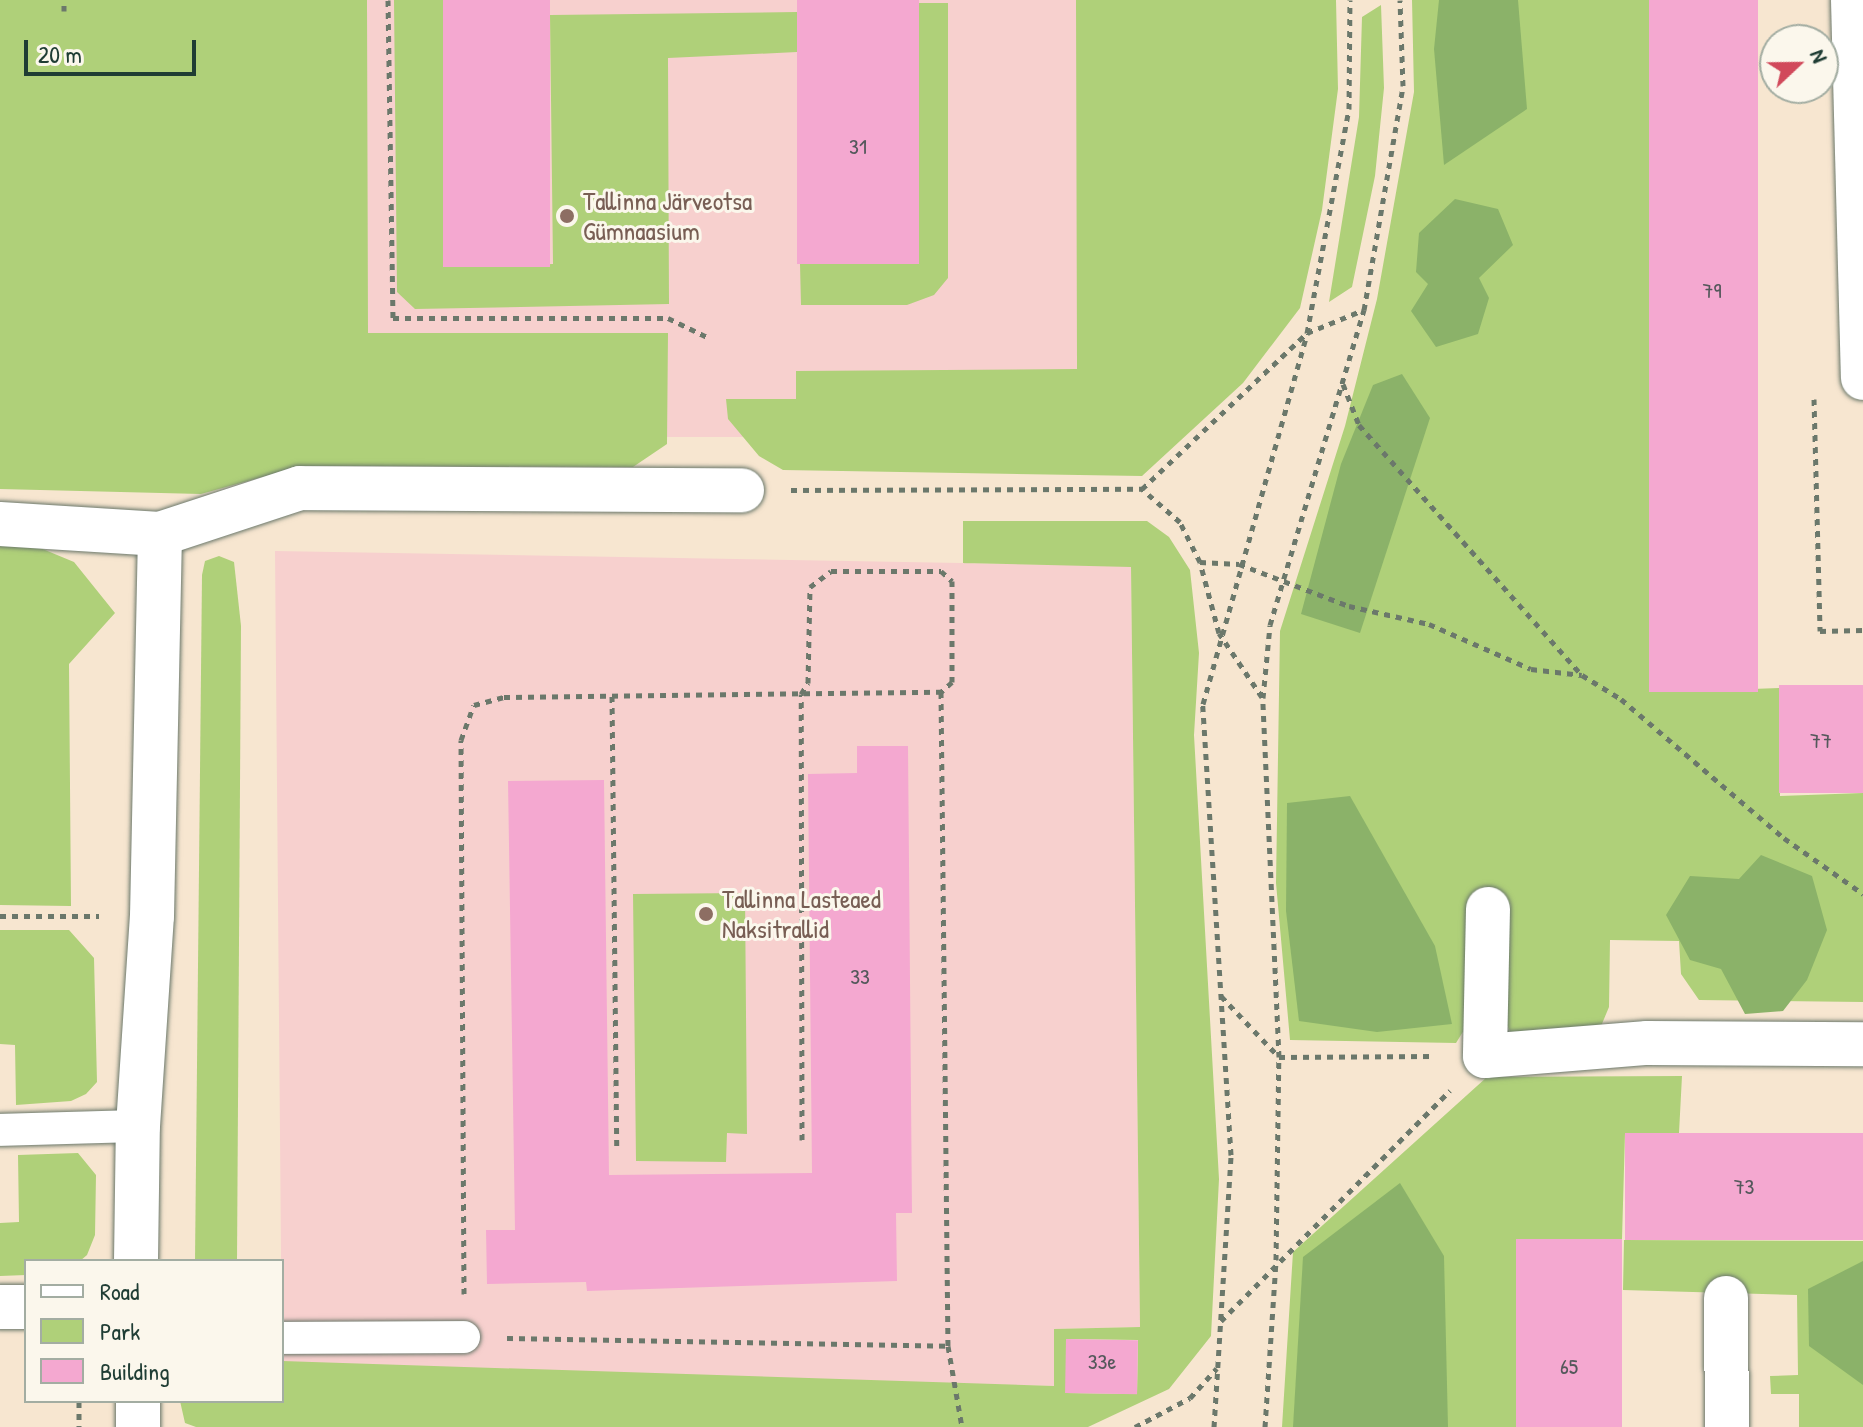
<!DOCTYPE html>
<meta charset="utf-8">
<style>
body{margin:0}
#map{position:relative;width:1863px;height:1427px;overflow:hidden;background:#f7e6d0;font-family:"Patrick Hand",sans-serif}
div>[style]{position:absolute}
.built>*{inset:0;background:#f7d0ce;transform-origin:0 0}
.green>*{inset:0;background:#afd079}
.forest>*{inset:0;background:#8bb269}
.building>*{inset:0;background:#f4a8d0;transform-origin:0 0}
.path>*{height:5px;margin-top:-2.5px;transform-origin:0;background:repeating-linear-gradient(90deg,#6b786b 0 6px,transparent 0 12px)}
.roads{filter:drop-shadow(0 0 2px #6b786b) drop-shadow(0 0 2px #6b786b)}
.lane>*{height:32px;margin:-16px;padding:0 16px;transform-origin:16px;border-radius:16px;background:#fff}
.street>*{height:44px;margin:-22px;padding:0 22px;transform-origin:22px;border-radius:22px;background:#fff}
.dots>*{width:22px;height:22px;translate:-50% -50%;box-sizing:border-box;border:4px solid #fbf7ec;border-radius:50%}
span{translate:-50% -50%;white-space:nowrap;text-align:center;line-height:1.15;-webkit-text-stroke:6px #fbf7ec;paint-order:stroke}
.number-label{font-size:22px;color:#54585b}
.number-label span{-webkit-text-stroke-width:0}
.education-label{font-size:26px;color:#785e54}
.left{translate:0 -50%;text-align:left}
.legend{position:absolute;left:24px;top:1259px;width:260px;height:144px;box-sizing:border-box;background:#fbf7ec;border:2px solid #a3ada2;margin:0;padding:10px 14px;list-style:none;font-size:24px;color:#1f3d34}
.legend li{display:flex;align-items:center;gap:16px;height:40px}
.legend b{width:40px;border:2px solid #a3ada2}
.north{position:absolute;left:1759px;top:24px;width:80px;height:80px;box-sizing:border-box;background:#fbf7ec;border:2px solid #a3ada2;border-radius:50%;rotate:68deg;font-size:22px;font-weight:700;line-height:32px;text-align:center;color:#1f3d34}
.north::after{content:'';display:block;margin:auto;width:28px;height:36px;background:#d1495b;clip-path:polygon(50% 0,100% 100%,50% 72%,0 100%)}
.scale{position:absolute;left:24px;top:40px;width:172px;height:36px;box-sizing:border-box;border:4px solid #1f3d34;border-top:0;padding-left:10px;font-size:24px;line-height:28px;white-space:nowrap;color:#1f3d34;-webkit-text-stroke:6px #fbf7ec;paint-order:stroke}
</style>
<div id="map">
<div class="built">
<i style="left:0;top:0;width:1134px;height:437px"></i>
<i style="clip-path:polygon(275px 551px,1131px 566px,1140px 1327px,1054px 1329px,1055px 1386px,282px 1368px)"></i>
</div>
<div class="green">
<i style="clip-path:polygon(0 0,367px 0,368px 333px,668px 333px,667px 444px,633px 467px,302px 466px,201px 494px,0 489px)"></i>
<i style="clip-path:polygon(394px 0,443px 0,445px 267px,553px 264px,550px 15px,797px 12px,797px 52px,668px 58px,669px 304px,415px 309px,397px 292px)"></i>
<i style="clip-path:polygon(1076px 0,1336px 0,1338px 89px,1322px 210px,1300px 308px,1243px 383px,1142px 476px,783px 470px,759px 456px,728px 419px,726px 399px,796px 399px,796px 371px,1077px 369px)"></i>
<i style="clip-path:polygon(1412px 0,1649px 0,1671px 692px,1779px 688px,1780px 796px,1863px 793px,1863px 1002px,1699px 1000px,1681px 974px,1679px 941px,1610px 940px,1609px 1007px,1599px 1031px,1515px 1041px,1503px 1017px,1469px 1022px,1456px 1043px,1290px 1040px,1276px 883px,1280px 631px,1345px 426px,1377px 299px,1414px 92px)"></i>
<i style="clip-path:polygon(919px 3px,948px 3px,948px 278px,934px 295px,907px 305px,801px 305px,800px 264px,918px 264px)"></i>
<i style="clip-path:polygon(1381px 5px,1384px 88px,1375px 176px,1352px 287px,1329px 302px,1359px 117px,1362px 17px)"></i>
<i style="clip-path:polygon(evenodd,963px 521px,1147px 521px,1169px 537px,1190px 570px,1199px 653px,1194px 735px,1219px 1179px,1211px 1336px,1169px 1389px,1088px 1427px,196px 1427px,185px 1423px,180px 1401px,282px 1401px,282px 1361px,1054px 1386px,1054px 1329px,1140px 1327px,1131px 567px,963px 563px,963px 521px,1067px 1339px,1138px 1340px,1137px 1394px,1066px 1393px,1067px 1339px)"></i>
<i style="clip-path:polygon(0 544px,33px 545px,74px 562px,115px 613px,69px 664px,71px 906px,0 905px)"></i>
<i style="clip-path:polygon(219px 556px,234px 562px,241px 626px,237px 1261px,195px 1261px,202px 575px,205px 561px)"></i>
<i style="clip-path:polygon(745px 893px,747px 1134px,727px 1133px,726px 1162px,636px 1161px,633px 894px)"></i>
<i style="clip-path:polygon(0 930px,69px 930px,94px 958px,97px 1082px,86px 1094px,71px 1101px,16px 1105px,15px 1045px,0 1044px)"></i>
<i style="clip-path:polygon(1682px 1076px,1679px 1133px,1625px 1133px,1622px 1239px,1516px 1239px,1516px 1427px,1282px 1427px,1293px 1252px,1487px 1077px)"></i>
<i style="clip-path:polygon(78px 1153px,96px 1175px,95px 1235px,87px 1255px,80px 1261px,26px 1261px,26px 1275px,0 1276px,0 1223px,19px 1222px,18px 1155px)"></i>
<i style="clip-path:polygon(1624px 1240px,1863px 1241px,1863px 1427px,1799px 1427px,1799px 1394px,1771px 1394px,1770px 1376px,1798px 1375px,1797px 1295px,1623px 1290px)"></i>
</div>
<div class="forest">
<i style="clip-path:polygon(1439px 0,1518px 0,1527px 109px,1444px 165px,1434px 49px)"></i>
<i style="clip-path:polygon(1455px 199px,1498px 209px,1513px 245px,1479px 278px,1489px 298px,1478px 334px,1436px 347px,1411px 311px,1428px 284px,1416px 272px,1419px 233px)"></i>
<i style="clip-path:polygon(1402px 374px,1430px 418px,1360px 633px,1301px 614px,1341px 464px,1373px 385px)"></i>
<i style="clip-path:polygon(1350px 796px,1435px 946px,1452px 1024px,1377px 1032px,1299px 1021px,1286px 911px,1287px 803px)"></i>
<i style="clip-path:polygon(1761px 855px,1812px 876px,1827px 930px,1807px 980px,1783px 1011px,1745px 1014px,1721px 969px,1690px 960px,1666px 915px,1690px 876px,1739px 879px)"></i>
<i style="clip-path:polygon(1400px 1183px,1444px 1256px,1448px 1427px,1293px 1427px,1303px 1257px)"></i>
<i style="clip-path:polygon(1863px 1261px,1863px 1385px,1809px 1346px,1808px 1289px)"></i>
</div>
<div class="building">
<i style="left:443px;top:0;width:107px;height:267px"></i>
<i style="left:797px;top:0;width:122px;height:264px"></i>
<i style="left:1649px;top:0;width:109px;height:692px"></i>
<i style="left:1863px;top:685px;width:108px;height:84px;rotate:90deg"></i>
<i style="clip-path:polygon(857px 746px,908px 746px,912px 1213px,896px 1213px,897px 1281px,587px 1291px,586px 1282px,487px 1284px,486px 1230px,515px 1230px,508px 781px,604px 780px,609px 1175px,812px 1173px,808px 774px,857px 773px)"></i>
<i style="left:1625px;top:1133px;width:238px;height:107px"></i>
<i style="left:1516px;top:1239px;width:106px;height:188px"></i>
<i style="left:1066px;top:1339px;width:72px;height:54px;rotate:1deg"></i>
</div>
<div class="path">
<i style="left:388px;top:0;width:318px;rotate:89.1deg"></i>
<i style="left:393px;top:318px;width:275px"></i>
<i style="left:668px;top:318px;width:43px;rotate:26deg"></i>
<i style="left:64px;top:11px;width:11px;rotate:-90deg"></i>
<i style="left:1343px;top:384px;width:44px;rotate:68.7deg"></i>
<i style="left:1359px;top:425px;width:335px;rotate:48.3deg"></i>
<i style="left:1582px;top:675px;width:46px;rotate:31.6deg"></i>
<i style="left:1621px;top:699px;width:214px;rotate:40.5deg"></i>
<i style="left:1784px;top:838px;width:97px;rotate:35.3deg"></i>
<i style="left:1814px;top:399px;width:232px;rotate:88.5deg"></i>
<i style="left:1820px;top:631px;width:43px;rotate:-1.3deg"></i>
<i style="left:791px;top:490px;width:351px;rotate:-0.2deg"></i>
<i style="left:1200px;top:562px;width:39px;rotate:3deg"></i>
<i style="left:1239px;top:564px;width:118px;rotate:20.9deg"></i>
<i style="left:1349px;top:606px;width:82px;rotate:12.7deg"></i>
<i style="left:1429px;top:624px;width:111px;rotate:23.8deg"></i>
<i style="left:1531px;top:669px;width:51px;rotate:6.7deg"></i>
<i style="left:612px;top:696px;width:454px;rotate:89.4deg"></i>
<i style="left:1262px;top:697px;width:77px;rotate:-123.9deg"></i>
<i style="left:1219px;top:633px;width:73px;rotate:-105deg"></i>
<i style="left:1200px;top:562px;width:45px;rotate:-116.6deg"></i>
<i style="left:1180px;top:522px;width:50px;rotate:-139deg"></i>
<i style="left:1142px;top:489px;width:227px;rotate:-43.4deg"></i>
<i style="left:1307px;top:333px;width:61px;rotate:-22.3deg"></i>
<i style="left:0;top:916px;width:99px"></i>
<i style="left:1221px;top:996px;width:84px;rotate:46.4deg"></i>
<i style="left:1279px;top:1057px;width:154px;rotate:-0.4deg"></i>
<i style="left:802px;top:1140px;width:446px;rotate:-90.1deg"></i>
<i style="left:801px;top:694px;width:13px;rotate:-58deg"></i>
<i style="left:808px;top:683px;width:96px;rotate:-88.8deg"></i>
<i style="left:810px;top:587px;width:26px;rotate:-37deg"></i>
<i style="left:831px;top:571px;width:110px"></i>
<i style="left:941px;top:571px;width:15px;rotate:42deg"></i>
<i style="left:952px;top:581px;width:101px;rotate:90deg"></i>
<i style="left:952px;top:682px;width:15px;rotate:138deg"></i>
<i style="left:464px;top:1294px;width:554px;rotate:-90.31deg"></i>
<i style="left:461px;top:740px;width:37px;rotate:-70deg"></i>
<i style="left:474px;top:705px;width:31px;rotate:-15deg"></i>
<i style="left:504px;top:697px;width:437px;rotate:-0.7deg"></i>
<i style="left:941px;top:692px;width:654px;rotate:89.39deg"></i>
<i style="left:948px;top:1346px;width:82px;rotate:80.2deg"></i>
<i style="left:1221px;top:1321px;width:325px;rotate:-45.2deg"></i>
<i style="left:507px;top:1338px;width:441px;rotate:1deg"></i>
<i style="left:79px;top:1401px;width:26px;rotate:90deg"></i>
<i style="left:1135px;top:1427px;width:62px;rotate:-27.8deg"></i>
<i style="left:1190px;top:1398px;width:40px;rotate:-48deg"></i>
<i style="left:1214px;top:1427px;width:273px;rotate:-86.4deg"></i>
<i style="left:1231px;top:1155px;width:452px;rotate:-93.6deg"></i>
<i style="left:1203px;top:704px;width:385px;rotate:-74.3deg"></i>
<i style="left:1307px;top:333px;width:228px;rotate:-79.4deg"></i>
<i style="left:1349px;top:109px;width:109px;rotate:-89.5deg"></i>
<i style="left:1265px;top:1427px;width:167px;rotate:-86.2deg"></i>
<i style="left:1276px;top:1260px;width:203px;rotate:-89.2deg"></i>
<i style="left:1279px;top:1057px;width:359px;rotate:-92.6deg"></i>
<i style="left:1263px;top:698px;width:73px;rotate:-84.5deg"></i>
<i style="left:1270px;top:625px;width:329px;rotate:-73.4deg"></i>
<i style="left:1364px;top:310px;width:227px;rotate:-80.1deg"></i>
<i style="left:1403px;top:86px;width:86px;rotate:-92deg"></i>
</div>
<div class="roads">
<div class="lane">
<i style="left:0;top:1130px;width:138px;rotate:-1.7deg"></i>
<i style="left:282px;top:1338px;width:182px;rotate:-0.3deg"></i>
</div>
<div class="street">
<i style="left:1853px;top:0;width:378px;rotate:88.5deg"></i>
<i style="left:0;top:524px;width:160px;rotate:3.6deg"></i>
<i style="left:160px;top:534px;width:147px;rotate:-18.2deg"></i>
<i style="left:300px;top:488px;width:442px;rotate:0.3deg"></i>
<i style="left:1488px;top:909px;width:147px;rotate:91.2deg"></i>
<i style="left:1485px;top:1056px;width:163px;rotate:-4.6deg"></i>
<i style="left:1647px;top:1043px;width:216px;rotate:0.3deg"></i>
<i style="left:136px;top:1261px;width:135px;rotate:-89.2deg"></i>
<i style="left:138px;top:1126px;width:210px;rotate:-86.2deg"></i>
<i style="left:152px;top:916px;width:382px;rotate:-88.8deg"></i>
<i style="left:1726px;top:1298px;width:129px;rotate:89.6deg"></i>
<i style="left:0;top:1307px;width:26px"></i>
<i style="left:138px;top:1427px;width:26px;rotate:-90deg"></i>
</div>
</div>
<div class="dots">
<i style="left:567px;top:216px;background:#8d6e63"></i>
<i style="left:706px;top:914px;background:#8d6e63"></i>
</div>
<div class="number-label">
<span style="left:858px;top:147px">31</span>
<span style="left:1712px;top:291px">79</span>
<span style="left:1821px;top:741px">77</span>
<span style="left:860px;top:977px">33</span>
<span style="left:1744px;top:1187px">73</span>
<span style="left:1102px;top:1362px">33e</span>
<span style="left:1569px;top:1367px">65</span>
</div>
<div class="education-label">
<span class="left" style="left:583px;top:216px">Tallinna Järveotsa<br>Gümnaasium</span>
<span class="left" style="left:722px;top:914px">Tallinna Lasteaed<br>Naksitrallid</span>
</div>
<ul class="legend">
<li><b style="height:10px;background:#fff"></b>Road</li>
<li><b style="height:22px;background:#afd079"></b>Park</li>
<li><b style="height:22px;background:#f4a8d0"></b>Building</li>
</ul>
<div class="north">N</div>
<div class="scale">20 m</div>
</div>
